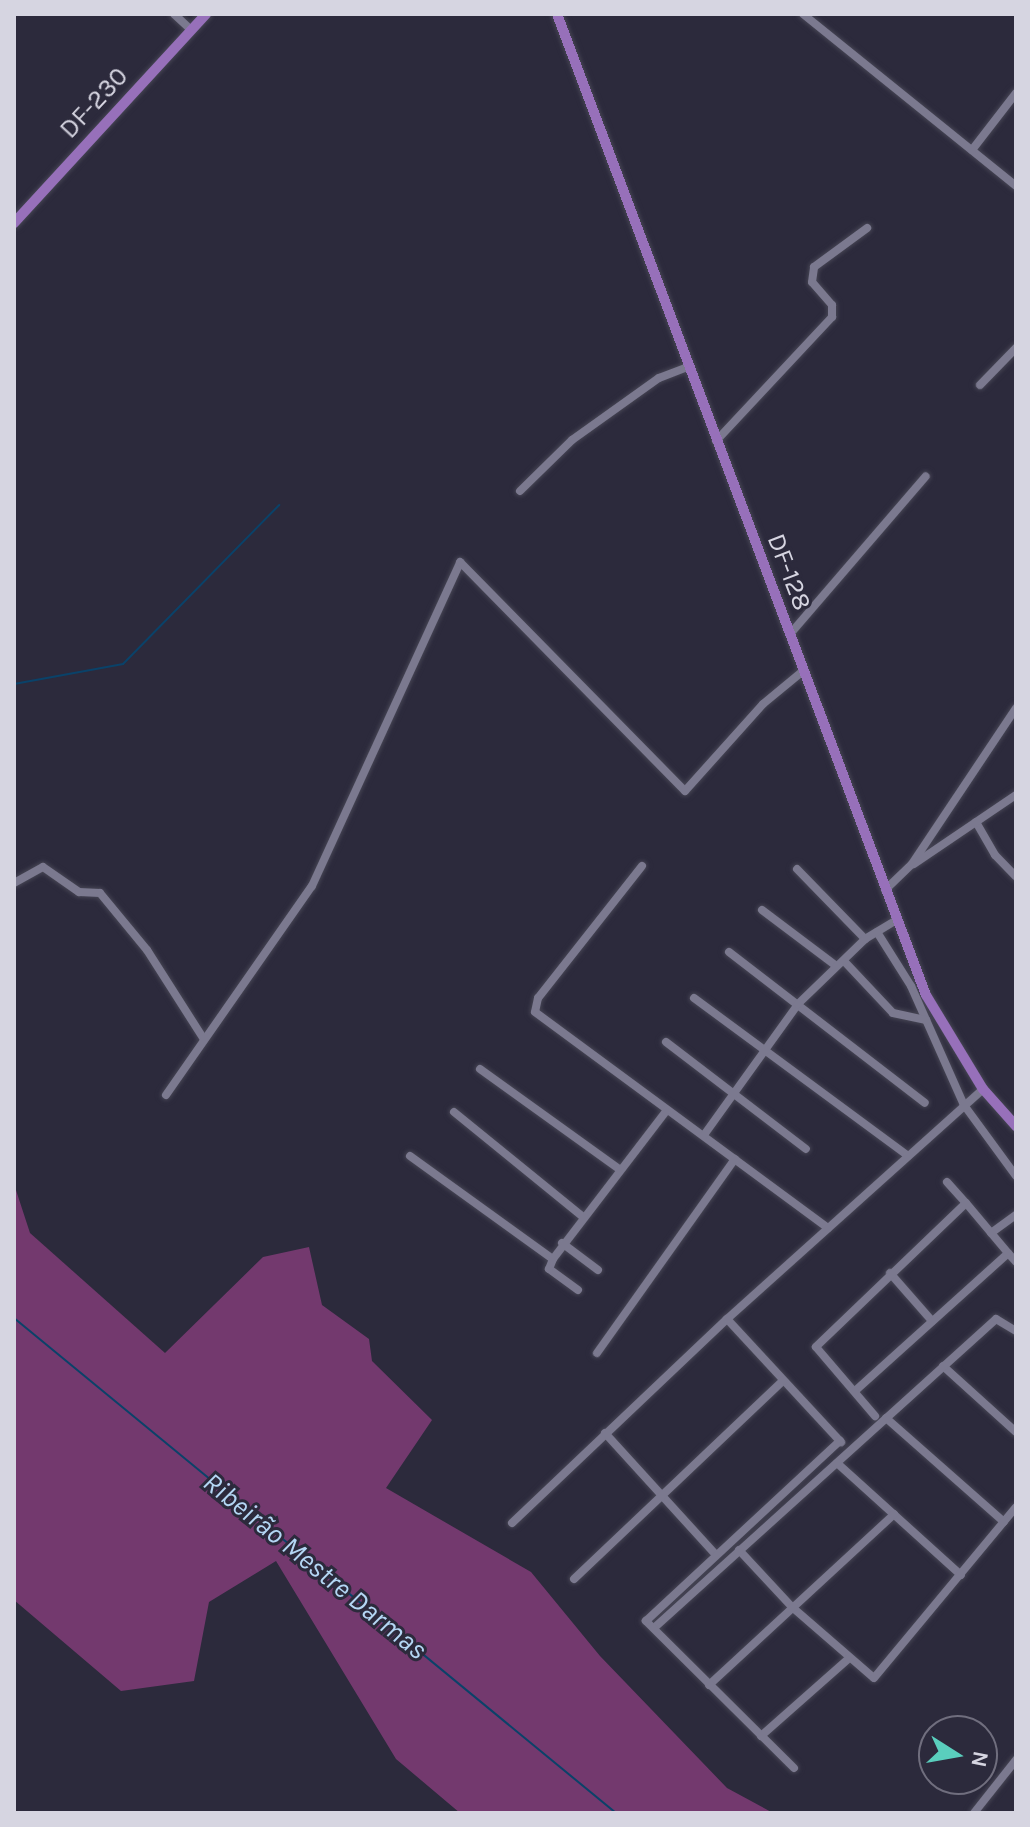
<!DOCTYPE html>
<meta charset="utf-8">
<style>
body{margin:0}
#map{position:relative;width:1030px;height:1827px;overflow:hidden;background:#2c2a3c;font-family:Karla,sans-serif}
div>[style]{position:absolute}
.forest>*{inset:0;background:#73396e}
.stream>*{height:2px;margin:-1px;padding:0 1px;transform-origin:1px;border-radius:1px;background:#0a4269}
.roads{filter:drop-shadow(0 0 2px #464554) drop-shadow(0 0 2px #464554)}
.minor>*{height:8px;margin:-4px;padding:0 4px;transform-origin:4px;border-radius:4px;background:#7b798f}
.major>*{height:10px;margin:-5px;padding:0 5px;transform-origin:5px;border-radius:5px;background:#9770ba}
span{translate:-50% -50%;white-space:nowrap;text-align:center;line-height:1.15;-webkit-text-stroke:6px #2c2a3c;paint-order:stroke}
.street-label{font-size:26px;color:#d6d5e1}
.water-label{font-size:28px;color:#b4d6f4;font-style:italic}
.frame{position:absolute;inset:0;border:16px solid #d6d5e1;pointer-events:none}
.north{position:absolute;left:918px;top:1715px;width:80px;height:80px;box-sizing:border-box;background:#2c2a3c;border:2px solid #706e7e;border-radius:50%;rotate:101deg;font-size:22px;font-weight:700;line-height:32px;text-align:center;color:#d6d5e1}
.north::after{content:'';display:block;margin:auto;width:28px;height:36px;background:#5acebd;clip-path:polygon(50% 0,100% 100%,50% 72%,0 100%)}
</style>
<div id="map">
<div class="forest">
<i style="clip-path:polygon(14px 1184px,30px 1233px,165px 1353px,263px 1257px,309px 1247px,322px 1305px,369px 1339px,372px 1361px,432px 1420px,386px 1488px,531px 1572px,600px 1656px,727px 1788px,773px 1813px,460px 1813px,396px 1759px,276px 1561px,209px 1602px,194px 1681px,121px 1691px,14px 1600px)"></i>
</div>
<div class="stream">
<i style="left:14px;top:684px;width:111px;rotate:-10.4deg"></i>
<i style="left:123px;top:664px;width:223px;rotate:-45.5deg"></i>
<i style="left:14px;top:1318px;width:779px;rotate:39.43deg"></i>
</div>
<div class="roads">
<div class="minor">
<i style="left:174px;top:14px;width:23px;rotate:43deg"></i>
<i style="left:803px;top:14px;width:274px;rotate:38.9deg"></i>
<i style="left:972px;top:150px;width:72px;rotate:-52.3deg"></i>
<i style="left:980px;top:385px;width:52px;rotate:-45.8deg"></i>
<i style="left:716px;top:441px;width:170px;rotate:-46.9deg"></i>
<i style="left:832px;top:317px;width:12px;rotate:-90deg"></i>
<i style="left:832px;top:305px;width:30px;rotate:-131deg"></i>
<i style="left:812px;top:282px;width:15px;rotate:-82deg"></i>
<i style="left:814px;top:267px;width:66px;rotate:-36.3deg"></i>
<i style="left:520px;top:491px;width:73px;rotate:-44.4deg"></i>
<i style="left:572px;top:440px;width:107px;rotate:-35.5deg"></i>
<i style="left:659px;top:378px;width:31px;rotate:-21deg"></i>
<i style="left:790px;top:634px;width:208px;rotate:-49.3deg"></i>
<i style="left:976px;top:822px;width:38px;rotate:60deg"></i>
<i style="left:995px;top:855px;width:30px;rotate:46deg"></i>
<i style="left:914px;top:864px;width:123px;rotate:-34.1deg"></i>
<i style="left:642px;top:866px;width:168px;rotate:128.2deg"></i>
<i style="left:538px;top:998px;width:14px;rotate:102deg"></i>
<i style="left:535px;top:1012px;width:364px;rotate:36.4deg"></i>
<i style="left:797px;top:869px;width:98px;rotate:45.8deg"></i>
<i style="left:14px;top:883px;width:33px;rotate:-29deg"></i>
<i style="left:43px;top:867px;width:44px;rotate:34.8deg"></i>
<i style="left:79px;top:892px;width:21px;rotate:3deg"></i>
<i style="left:100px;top:893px;width:74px;rotate:50.5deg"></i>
<i style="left:147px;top:950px;width:104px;rotate:57.5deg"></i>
<i style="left:885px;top:890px;width:37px;rotate:-44deg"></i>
<i style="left:912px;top:864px;width:187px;rotate:-56.3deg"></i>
<i style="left:762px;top:910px;width:91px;rotate:37deg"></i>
<i style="left:877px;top:932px;width:64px;rotate:57.8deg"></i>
<i style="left:911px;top:986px;width:130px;rotate:66deg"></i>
<i style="left:964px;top:1105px;width:88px;rotate:53.8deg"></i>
<i style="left:729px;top:952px;width:247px;rotate:37.6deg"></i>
<i style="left:844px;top:961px;width:71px;rotate:46.7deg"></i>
<i style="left:893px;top:1013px;width:34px;rotate:12deg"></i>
<i style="left:694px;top:998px;width:266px;rotate:36.4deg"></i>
<i style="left:666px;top:1042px;width:176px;rotate:37.4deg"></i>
<i style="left:480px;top:1069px;width:170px;rotate:35.7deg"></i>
<i style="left:166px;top:1095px;width:255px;rotate:-55.1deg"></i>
<i style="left:312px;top:886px;width:356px;rotate:-65.4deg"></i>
<i style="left:460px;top:562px;width:321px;rotate:45.5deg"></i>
<i style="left:685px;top:791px;width:117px;rotate:-48.1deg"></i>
<i style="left:763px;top:704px;width:52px;rotate:-39.5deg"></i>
<i style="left:454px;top:1112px;width:165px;rotate:39.1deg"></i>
<i style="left:704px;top:1135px;width:161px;rotate:-54.3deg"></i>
<i style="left:798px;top:1004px;width:93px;rotate:-44.1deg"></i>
<i style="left:865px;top:939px;width:37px;rotate:-31deg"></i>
<i style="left:410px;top:1156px;width:176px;rotate:35.8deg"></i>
<i style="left:947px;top:1182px;width:28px;rotate:48deg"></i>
<i style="left:991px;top:1233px;width:31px;rotate:-36deg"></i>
<i style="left:562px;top:1243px;width:45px;rotate:36.9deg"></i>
<i style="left:1008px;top:1253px;width:12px;rotate:48deg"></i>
<i style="left:890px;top:1273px;width:64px;rotate:48.8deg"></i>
<i style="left:578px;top:1290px;width:36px;rotate:-144deg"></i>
<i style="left:549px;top:1269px;width:11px;rotate:-68deg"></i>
<i style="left:553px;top:1259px;width:186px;rotate:-52.6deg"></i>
<i style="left:727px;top:1319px;width:168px;rotate:47.2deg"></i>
<i style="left:597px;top:1353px;width:238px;rotate:-54.6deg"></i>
<i style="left:943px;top:1366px;width:98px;rotate:42.1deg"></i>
<i style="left:855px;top:1391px;width:206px;rotate:-42deg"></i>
<i style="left:1008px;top:1253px;width:65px;rotate:-130deg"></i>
<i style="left:966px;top:1203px;width:208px;rotate:136.2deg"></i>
<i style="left:816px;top:1347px;width:91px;rotate:49.5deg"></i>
<i style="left:886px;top:1418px;width:157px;rotate:41.4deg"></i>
<i style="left:605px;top:1433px;width:164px;rotate:47.7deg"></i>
<i style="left:837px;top:1463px;width:167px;rotate:42.1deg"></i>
<i style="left:512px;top:1523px;width:296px;rotate:-43.5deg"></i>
<i style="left:727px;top:1319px;width:344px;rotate:-41.9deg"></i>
<i style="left:739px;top:1550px;width:78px;rotate:47.1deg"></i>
<i style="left:792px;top:1607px;width:108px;rotate:40.9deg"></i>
<i style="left:874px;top:1678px;width:222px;rotate:-50.3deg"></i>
<i style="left:574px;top:1579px;width:288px;rotate:-43.5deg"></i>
<i style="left:654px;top:1628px;width:461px;rotate:-42.1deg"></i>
<i style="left:996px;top:1319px;width:23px;rotate:31deg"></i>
<i style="left:709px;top:1685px;width:252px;rotate:-42.7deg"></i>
<i style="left:761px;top:1736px;width:116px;rotate:-41.5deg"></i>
<i style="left:794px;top:1768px;width:209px;rotate:-135.2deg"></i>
<i style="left:646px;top:1621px;width:265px;rotate:-42.9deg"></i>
<i style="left:974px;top:1813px;width:68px;rotate:-51.6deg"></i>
</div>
<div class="major">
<i style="left:557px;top:14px;width:1048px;rotate:69.39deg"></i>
<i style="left:926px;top:995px;width:110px;rotate:58.8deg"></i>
<i style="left:983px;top:1089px;width:50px;rotate:48.3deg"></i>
<i style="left:14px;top:223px;width:284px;rotate:-47.4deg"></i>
</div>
</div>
<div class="street-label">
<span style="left:94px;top:103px;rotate:-47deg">DF-230</span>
<span style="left:789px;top:572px;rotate:69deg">DF-128</span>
</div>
<div class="water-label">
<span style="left:315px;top:1566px;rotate:39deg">Ribeirão Mestre Darmas</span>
</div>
<div class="frame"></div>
<div class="north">N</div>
</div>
